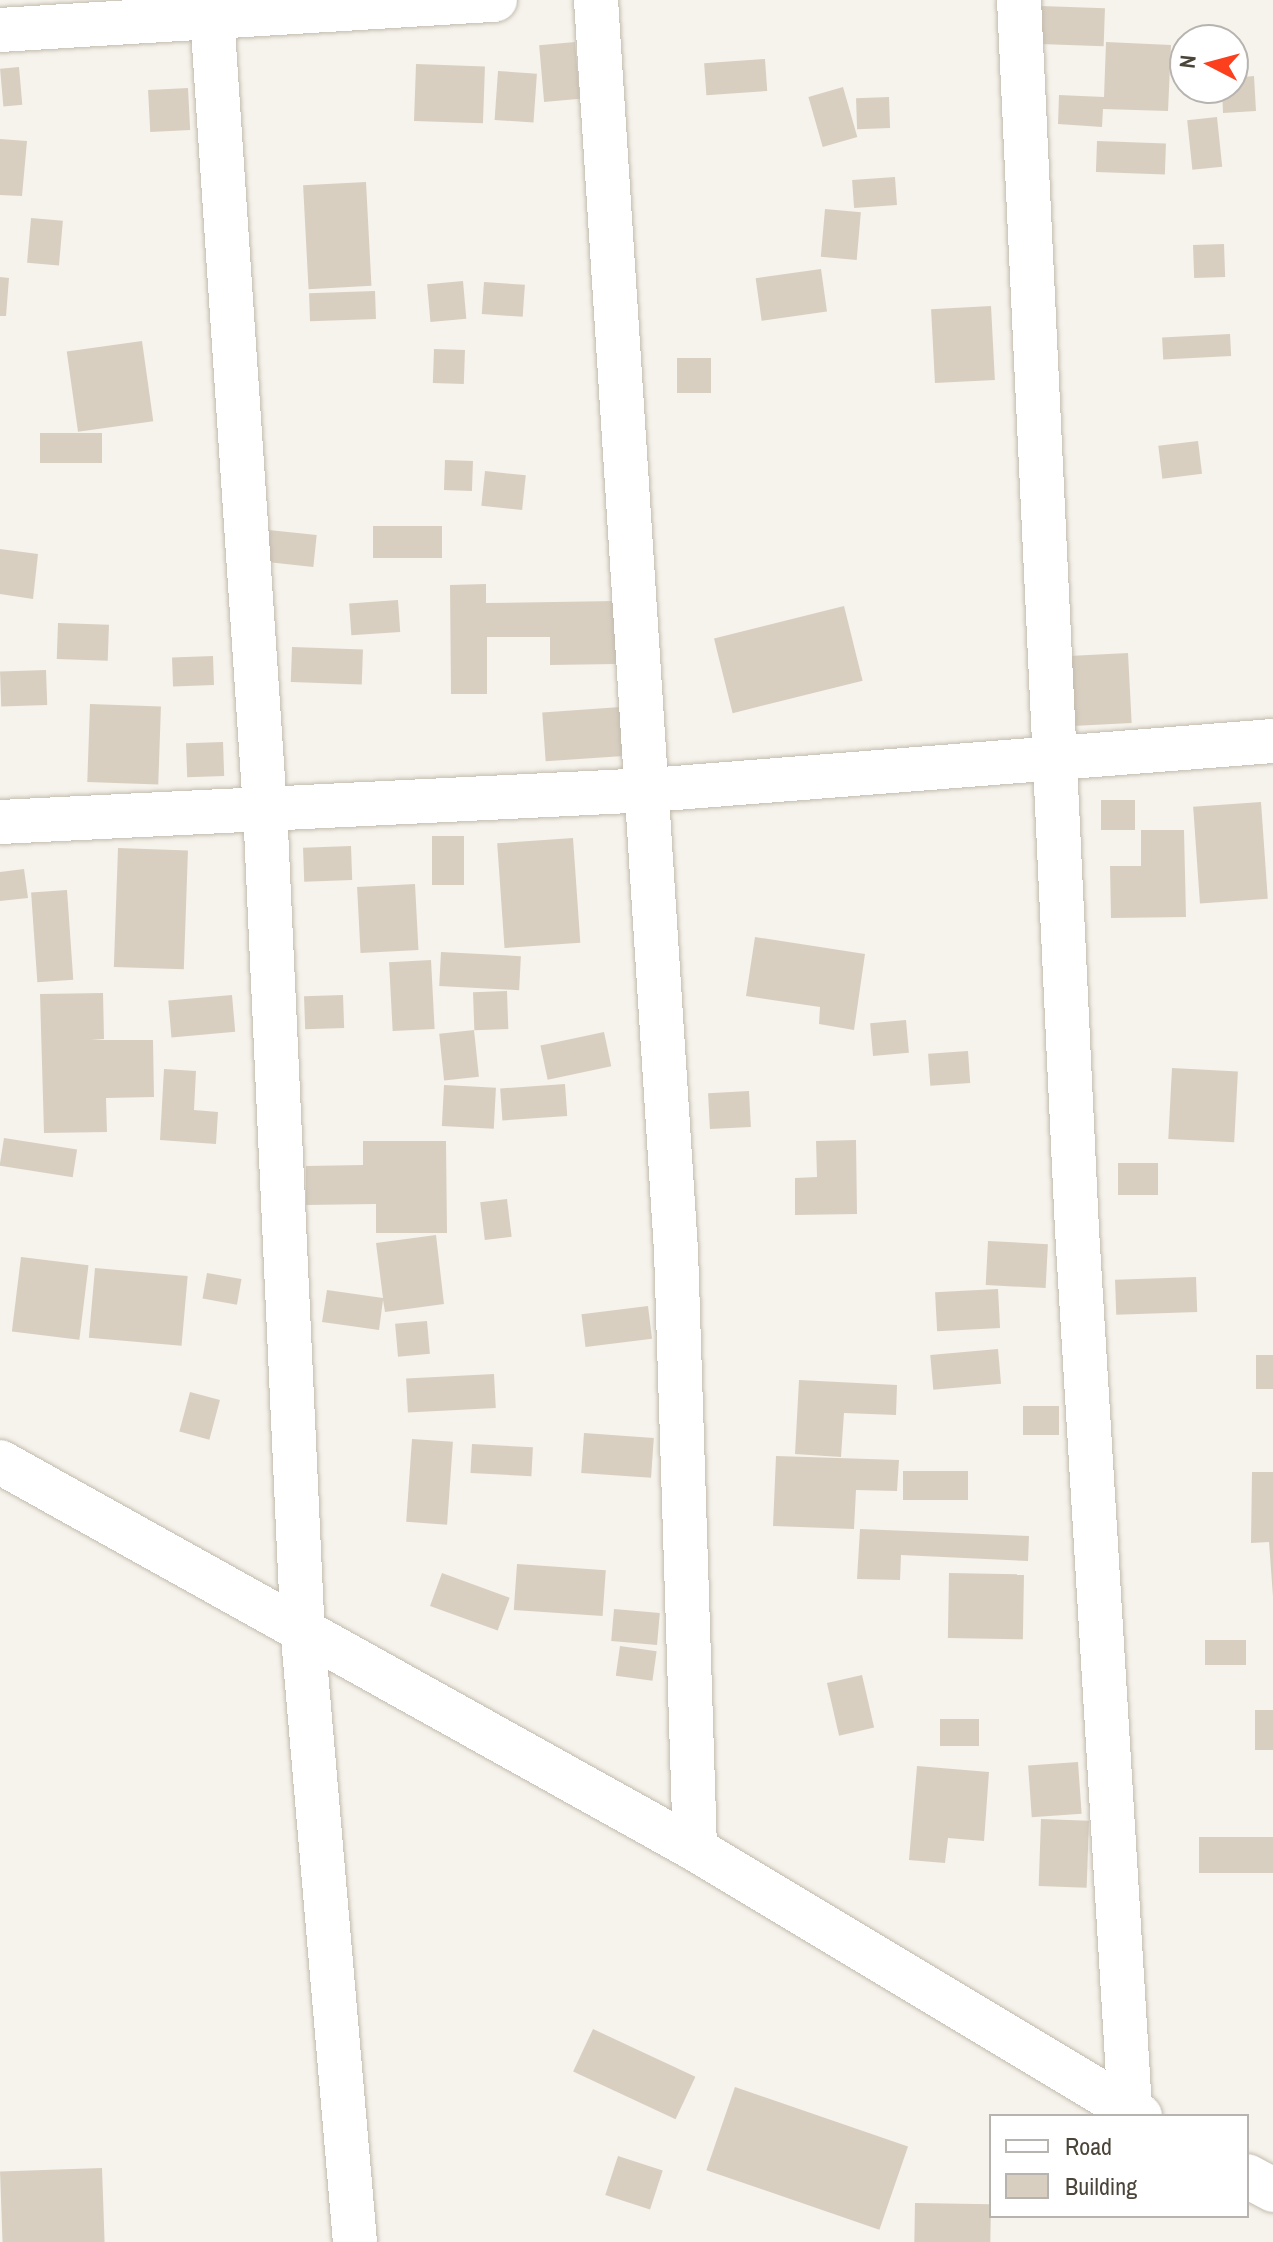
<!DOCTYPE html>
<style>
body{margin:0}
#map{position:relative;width:1273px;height:2242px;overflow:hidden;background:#f6f3ec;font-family:"Archivo Narrow",sans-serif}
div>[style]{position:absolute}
.building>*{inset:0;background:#d8cfc1;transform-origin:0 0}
.roads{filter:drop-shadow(0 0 2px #c2bbae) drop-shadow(0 0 2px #c2bbae)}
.minor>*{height:44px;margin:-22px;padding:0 22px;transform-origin:22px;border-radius:22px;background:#fff}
span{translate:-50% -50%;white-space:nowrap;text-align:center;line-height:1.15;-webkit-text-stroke:7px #fff;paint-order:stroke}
.legend{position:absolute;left:989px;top:2114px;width:260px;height:104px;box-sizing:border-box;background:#fff;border:2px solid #b7b4b0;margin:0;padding:10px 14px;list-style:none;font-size:24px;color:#4b4439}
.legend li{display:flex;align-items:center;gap:16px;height:40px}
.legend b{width:40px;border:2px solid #b7b4b0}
.north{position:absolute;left:1169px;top:24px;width:80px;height:80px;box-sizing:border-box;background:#fff;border:2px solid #b7b4b0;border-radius:50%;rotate:276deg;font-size:22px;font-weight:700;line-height:32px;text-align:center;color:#4b4439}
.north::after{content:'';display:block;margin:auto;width:28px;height:36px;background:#fc3f1d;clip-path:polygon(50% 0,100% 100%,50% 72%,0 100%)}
</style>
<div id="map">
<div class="building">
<i style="left:1041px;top:6px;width:64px;height:38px;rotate:2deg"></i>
<i style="left:575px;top:42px;width:57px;height:36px;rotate:85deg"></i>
<i style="clip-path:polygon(1106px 42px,1171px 45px,1168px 111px,1103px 109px,1102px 127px,1058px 124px,1059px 95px,1104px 97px)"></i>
<i style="left:765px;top:59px;width:32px;height:61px;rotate:86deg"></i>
<i style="left:416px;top:64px;width:69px;height:57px;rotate:2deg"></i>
<i style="left:19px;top:67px;width:38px;height:19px;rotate:85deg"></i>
<i style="left:498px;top:71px;width:39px;height:49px;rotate:4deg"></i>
<i style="clip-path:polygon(1254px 76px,1256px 111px,1223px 113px,1222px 88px,1233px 88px,1233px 78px)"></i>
<i style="left:843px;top:87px;width:52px;height:36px;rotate:74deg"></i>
<i style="left:188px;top:88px;width:42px;height:40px;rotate:87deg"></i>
<i style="left:889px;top:97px;width:31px;height:33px;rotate:88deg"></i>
<i style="left:1217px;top:117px;width:50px;height:30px;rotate:84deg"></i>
<i style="clip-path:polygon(0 139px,27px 141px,22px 196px,0 195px)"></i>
<i style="left:1097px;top:141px;width:69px;height:31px;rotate:2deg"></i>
<i style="left:895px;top:177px;width:28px;height:43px;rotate:86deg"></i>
<i style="left:366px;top:182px;width:104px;height:63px;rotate:87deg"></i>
<i style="left:825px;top:209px;width:36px;height:48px;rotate:5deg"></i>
<i style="left:31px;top:218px;width:32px;height:45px;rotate:5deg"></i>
<i style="left:1224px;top:244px;width:33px;height:31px;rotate:88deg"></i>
<i style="left:821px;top:269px;width:43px;height:66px;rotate:82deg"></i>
<i style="clip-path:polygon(0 277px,9px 278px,6px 316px,0 316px)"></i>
<i style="left:463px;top:281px;width:38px;height:36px;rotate:85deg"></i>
<i style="left:484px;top:282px;width:41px;height:32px;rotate:4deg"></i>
<i style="left:375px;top:291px;width:28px;height:66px;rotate:88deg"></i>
<i style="left:991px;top:306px;width:74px;height:60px;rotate:87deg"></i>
<i style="left:1230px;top:334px;width:22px;height:68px;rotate:87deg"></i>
<i style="left:142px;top:341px;width:81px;height:76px;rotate:82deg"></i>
<i style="left:434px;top:349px;width:31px;height:34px;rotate:2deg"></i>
<i style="left:711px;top:358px;width:35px;height:34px;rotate:90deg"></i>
<i style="left:40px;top:433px;width:62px;height:30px"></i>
<i style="left:1198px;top:441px;width:33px;height:40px;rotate:83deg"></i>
<i style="left:445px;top:460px;width:28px;height:30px;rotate:2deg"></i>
<i style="left:485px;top:471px;width:41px;height:35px;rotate:6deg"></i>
<i style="left:373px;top:526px;width:69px;height:32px"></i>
<i style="left:259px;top:529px;width:58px;height:32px;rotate:6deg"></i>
<i style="clip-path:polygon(0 549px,38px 554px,33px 599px,0 594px)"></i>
<i style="clip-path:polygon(486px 584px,486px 603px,616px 601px,616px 664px,550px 665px,550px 637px,487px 637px,487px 694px,451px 694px,450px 585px)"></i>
<i style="left:398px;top:600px;width:32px;height:49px;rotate:86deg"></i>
<i style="left:844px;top:606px;width:77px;height:134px;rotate:76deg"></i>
<i style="left:58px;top:623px;width:51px;height:36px;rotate:2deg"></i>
<i style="left:292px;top:647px;width:71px;height:35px;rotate:2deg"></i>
<i style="left:1128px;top:653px;width:70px;height:69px;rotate:87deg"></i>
<i style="left:213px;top:656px;width:29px;height:41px;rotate:88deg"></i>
<i style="left:46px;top:670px;width:35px;height:46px;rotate:88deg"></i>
<i style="left:90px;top:704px;width:71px;height:78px;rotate:2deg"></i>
<i style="left:635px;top:706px;width:49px;height:93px;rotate:86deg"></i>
<i style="left:223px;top:742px;width:34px;height:37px;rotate:88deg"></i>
<i style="left:1101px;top:800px;width:34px;height:30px"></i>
<i style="left:1261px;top:802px;width:97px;height:68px;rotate:86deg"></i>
<i style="clip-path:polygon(1141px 830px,1184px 830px,1186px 917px,1111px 918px,1110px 866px,1141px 866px)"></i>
<i style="left:432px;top:836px;width:32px;height:49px"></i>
<i style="left:573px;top:838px;width:105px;height:76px;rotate:86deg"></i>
<i style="left:351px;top:846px;width:34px;height:48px;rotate:88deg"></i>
<i style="left:118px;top:848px;width:70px;height:119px;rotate:2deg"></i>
<i style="clip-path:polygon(24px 869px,28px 898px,0 901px,0 872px)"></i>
<i style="left:415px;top:884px;width:66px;height:58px;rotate:87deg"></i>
<i style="left:67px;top:890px;width:90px;height:36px;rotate:86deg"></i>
<i style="clip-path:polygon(755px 937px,865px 954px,854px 1030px,819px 1024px,820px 1007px,746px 996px)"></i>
<i style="left:441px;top:952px;width:80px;height:34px;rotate:3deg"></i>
<i style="left:431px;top:960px;width:69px;height:42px;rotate:87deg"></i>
<i style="left:507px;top:991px;width:38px;height:34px;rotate:88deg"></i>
<i style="clip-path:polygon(103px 993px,104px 1039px,91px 1040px,153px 1040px,154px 1097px,106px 1098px,107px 1132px,44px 1133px,40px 994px)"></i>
<i style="left:232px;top:995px;width:37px;height:64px;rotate:85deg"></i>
<i style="left:343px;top:995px;width:33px;height:39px;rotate:88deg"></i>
<i style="left:906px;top:1020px;width:33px;height:36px;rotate:85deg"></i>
<i style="left:474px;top:1030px;width:47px;height:35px;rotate:84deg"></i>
<i style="left:604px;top:1032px;width:35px;height:65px;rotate:78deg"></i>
<i style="left:968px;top:1051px;width:32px;height:40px;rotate:86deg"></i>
<i style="left:1172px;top:1068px;width:66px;height:71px;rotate:3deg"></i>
<i style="clip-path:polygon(164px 1069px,196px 1071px,194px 1110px,218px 1112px,216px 1144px,160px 1140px)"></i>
<i style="left:565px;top:1084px;width:32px;height:65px;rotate:86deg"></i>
<i style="left:444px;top:1085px;width:52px;height:41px;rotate:3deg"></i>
<i style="left:749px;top:1091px;width:36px;height:41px;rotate:87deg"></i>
<i style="left:4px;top:1138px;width:74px;height:28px;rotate:9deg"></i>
<i style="clip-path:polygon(856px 1140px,857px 1214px,795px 1215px,795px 1178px,817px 1177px,816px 1141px)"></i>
<i style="clip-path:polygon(363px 1141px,446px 1141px,447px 1233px,376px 1233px,376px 1204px,306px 1205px,306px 1166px,363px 1165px)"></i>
<i style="left:1118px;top:1163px;width:40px;height:32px"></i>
<i style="left:507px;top:1199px;width:38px;height:27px;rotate:83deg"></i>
<i style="clip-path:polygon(436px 1235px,444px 1304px,385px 1312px,383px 1300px,379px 1330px,322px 1322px,327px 1290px,383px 1298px,376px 1243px)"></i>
<i style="left:988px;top:1241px;width:60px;height:44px;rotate:3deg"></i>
<i style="left:21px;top:1257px;width:68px;height:75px;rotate:7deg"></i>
<i style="left:95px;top:1268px;width:93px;height:70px;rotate:5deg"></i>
<i style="left:207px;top:1273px;width:35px;height:26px;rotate:10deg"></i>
<i style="left:1196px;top:1277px;width:35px;height:81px;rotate:88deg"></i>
<i style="left:998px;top:1289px;width:39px;height:63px;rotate:87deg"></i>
<i style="left:648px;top:1306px;width:33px;height:67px;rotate:83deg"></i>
<i style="left:427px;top:1321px;width:33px;height:32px;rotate:85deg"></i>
<i style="left:998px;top:1349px;width:35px;height:68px;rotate:85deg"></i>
<i style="left:1273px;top:1355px;width:34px;height:17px;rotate:90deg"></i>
<i style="left:494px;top:1374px;width:34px;height:88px;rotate:87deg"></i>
<i style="clip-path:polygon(799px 1380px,897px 1385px,896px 1415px,844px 1413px,841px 1457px,795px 1454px)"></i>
<i style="left:190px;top:1392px;width:31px;height:41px;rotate:15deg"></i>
<i style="left:1023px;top:1406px;width:36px;height:29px"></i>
<i style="left:584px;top:1433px;width:70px;height:40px;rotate:4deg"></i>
<i style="left:412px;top:1439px;width:41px;height:83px;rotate:4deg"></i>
<i style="left:472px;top:1444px;width:61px;height:29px;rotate:3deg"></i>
<i style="clip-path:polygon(776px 1456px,899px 1460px,897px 1491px,856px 1490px,854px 1529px,773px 1526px)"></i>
<i style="left:903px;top:1471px;width:65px;height:29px"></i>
<i style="clip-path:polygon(1252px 1472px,1273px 1472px,1273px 1597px,1269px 1542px,1251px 1543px)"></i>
<i style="clip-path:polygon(860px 1529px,1029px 1536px,1028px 1561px,901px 1555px,900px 1580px,857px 1579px)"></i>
<i style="left:517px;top:1564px;width:89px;height:46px;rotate:4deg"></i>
<i style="left:442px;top:1573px;width:72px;height:35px;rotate:20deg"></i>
<i style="left:949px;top:1573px;width:75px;height:65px;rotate:1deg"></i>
<i style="left:614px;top:1609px;width:46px;height:32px;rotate:5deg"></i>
<i style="left:1205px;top:1640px;width:41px;height:25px"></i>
<i style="left:620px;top:1646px;width:37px;height:30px;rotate:8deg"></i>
<i style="left:862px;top:1675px;width:54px;height:36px;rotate:77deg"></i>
<i style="left:1255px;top:1710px;width:18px;height:40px"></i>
<i style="left:940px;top:1719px;width:39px;height:27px"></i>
<i style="left:1078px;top:1762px;width:52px;height:50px;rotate:86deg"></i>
<i style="clip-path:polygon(917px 1766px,989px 1772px,984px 1841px,948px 1838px,945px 1863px,909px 1860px)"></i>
<i style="left:1041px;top:1819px;width:48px;height:67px;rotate:2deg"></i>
<i style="left:1273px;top:1837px;width:36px;height:74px;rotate:90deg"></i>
<i style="left:593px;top:2029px;width:113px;height:47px;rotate:25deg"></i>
<i style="left:735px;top:2087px;width:183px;height:88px;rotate:19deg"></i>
<i style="left:618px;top:2156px;width:47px;height:41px;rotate:18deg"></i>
<i style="left:102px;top:2168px;width:74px;height:102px;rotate:88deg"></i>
<i style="left:915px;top:2203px;width:76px;height:39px;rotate:1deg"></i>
</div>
<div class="roads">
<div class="minor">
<i style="left:211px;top:0;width:810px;rotate:86.18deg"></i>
<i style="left:265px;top:808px;width:830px;rotate:87.38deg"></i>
<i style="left:303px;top:1637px;width:607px;rotate:85.09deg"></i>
<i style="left:596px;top:0;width:1253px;rotate:86.34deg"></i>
<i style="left:676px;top:1250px;width:599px;rotate:88.18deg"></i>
<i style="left:1019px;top:0;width:1231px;rotate:87.3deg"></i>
<i style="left:1077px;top:1230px;width:882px;rotate:86.55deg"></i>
<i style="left:0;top:30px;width:496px;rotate:-3.5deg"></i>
<i style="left:0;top:822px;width:651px;rotate:-2.82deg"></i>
<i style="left:650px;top:790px;width:625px;rotate:-4.5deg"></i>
<i style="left:0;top:1462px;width:795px;rotate:29.11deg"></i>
<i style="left:695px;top:1849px;width:519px;rotate:30.96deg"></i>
<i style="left:1247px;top:2176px;width:30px;rotate:28deg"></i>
</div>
</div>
<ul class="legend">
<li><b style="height:10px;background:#fff"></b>Road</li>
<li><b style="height:22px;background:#d8cfc1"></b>Building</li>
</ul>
<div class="north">N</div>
</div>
